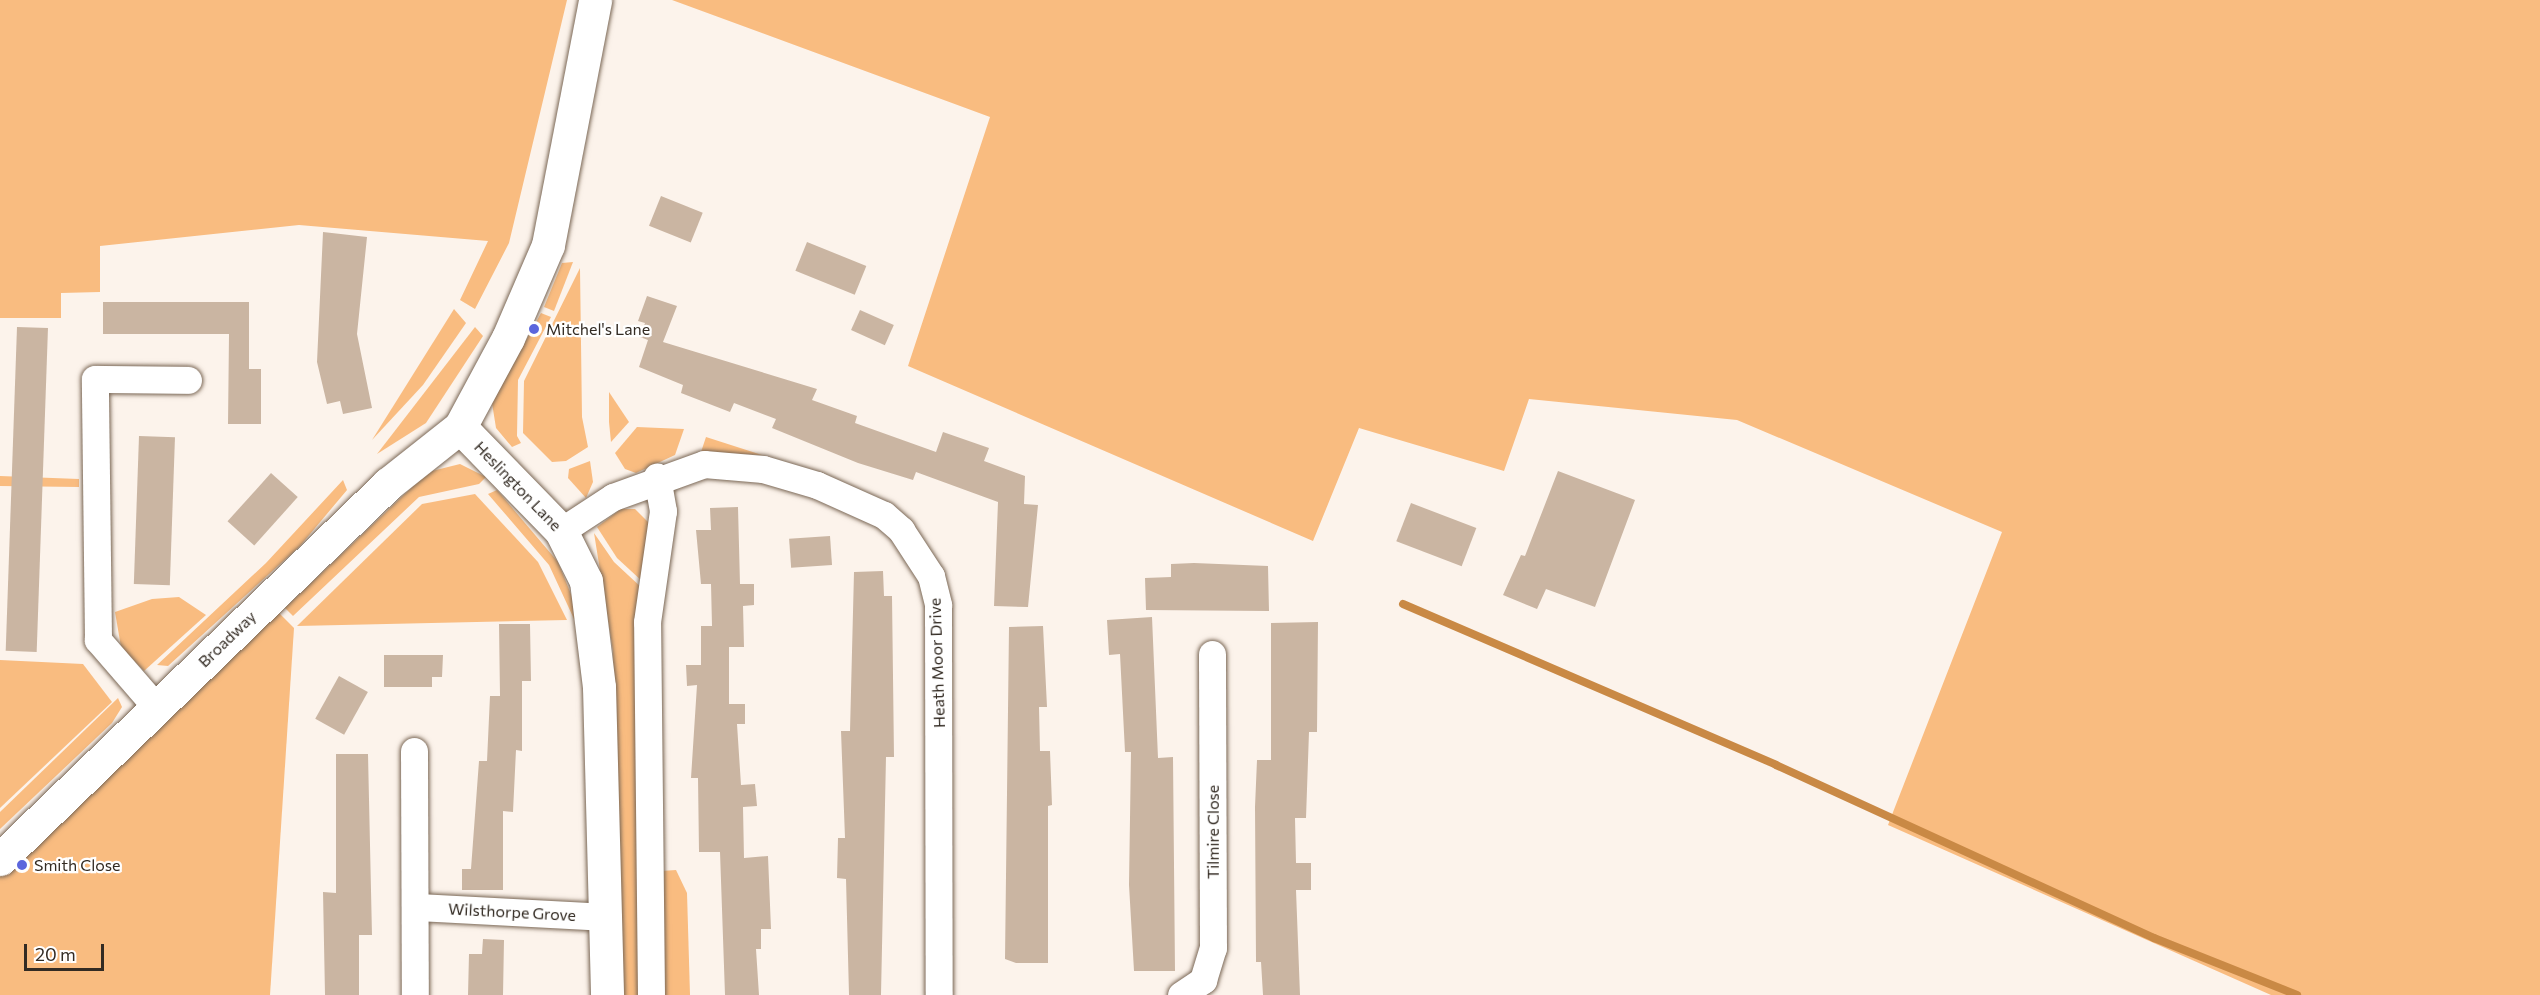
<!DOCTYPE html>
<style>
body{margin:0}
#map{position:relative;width:2540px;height:995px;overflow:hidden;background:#fcf3eb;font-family:Commissioner,sans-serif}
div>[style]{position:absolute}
.green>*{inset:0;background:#f9bc80}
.stream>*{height:8px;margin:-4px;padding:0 4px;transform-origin:4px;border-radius:4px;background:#c98945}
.building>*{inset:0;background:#cab5a2;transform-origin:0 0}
.roads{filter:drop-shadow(0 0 2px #7a6755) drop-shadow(0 0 2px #7a6755)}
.minor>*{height:27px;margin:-13.5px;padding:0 13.5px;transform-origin:13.5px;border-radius:13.5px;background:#fff}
.tertiary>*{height:33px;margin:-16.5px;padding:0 16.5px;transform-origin:16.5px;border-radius:16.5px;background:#fff}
.dots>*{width:16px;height:16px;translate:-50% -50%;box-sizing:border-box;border:3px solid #fff;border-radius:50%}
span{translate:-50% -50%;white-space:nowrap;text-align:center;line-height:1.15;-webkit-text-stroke:4.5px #fff;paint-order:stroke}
.poi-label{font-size:16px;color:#332b23}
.left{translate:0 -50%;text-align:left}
.street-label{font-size:16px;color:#332b23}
.scale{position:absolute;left:24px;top:944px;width:80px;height:27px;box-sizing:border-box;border:3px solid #332b23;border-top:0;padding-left:8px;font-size:18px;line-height:21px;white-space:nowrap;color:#332b23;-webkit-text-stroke:4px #fff;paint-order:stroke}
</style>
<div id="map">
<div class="green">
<i style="clip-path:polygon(0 0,567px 0,509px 243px,475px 309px,460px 300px,488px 241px,299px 225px,100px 246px,100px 292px,61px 293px,61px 318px,0 318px)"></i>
<i style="clip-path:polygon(672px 0,2540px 0,2540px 995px,2271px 995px,1888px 825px,2002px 532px,1737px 420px,1529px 399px,1504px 471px,1359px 428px,1313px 541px,908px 366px,990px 117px)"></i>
<i style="clip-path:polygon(573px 262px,554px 311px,544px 307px,562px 263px)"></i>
<i style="clip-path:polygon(580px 268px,582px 417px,588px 447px,566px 461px,552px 462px,523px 433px,524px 381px)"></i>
<i style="clip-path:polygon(454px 309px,466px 323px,423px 385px,372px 440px)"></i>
<i style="clip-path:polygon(541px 313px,551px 317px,518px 380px,517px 436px,521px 443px,512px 447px,496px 428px,492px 403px)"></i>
<i style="clip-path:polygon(475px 327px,483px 336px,426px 423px,377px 454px)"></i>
<i style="clip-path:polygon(609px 392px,629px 422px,611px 442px,609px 422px)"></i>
<i style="clip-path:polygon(637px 427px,684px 429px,675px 455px,636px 473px,625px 469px,615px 453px)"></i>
<i style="clip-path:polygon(706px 437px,762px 455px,701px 452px)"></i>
<i style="clip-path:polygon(590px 461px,593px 482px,586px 498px,568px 478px,569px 469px)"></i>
<i style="clip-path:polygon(460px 464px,486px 477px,479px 484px,419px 497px,293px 616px,285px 608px,428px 472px)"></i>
<i style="clip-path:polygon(0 476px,79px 479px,79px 487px,0 486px)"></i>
<i style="clip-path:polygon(343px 480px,347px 490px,300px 546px,168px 666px,157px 665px,266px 563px)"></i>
<i style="clip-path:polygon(497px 490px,558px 562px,581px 619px,574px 619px,549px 565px,488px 494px)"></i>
<i style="clip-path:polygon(475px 494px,538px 562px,567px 620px,297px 626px,422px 504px)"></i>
<i style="clip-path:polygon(621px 509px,635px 509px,649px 523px,643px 582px,617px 558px,597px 527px)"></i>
<i style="clip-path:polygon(594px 533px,614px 562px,642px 588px,641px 995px,620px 995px,613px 651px)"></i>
<i style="clip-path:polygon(179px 597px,206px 615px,144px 671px,121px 647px,115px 612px,152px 599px)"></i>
<i style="clip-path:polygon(275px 609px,294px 628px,270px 995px,0 995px,0 870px)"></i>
<i style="clip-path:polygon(0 660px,83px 664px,112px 702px,0 808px)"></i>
<i style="clip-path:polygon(118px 698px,122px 707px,112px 723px,0 829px,0 812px)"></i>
<i style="clip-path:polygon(676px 870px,687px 893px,690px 995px,661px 995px,661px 871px)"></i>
</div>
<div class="stream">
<i style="left:1403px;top:604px;width:406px;rotate:23.3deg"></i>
<i style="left:1776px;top:765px;width:416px;rotate:24.6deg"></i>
<i style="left:2154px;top:938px;width:154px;rotate:21.7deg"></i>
</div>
<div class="building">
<i style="left:661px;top:196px;width:45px;height:32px;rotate:22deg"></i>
<i style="clip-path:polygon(323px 232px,367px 237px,357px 334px,372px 408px,343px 414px,340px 401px,327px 404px,317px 362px)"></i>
<i style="left:807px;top:242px;width:64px;height:31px;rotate:22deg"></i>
<i style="clip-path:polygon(647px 296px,677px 306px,663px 342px,817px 389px,812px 400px,857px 416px,855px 423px,936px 452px,943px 432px,989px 448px,984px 461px,1025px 476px,1024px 504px,1038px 505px,1028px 607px,994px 606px,998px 502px,916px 472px,913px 480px,858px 463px,772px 428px,776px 419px,734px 403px,730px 412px,681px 393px,683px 385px,639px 367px,648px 340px,640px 337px,645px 323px,638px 321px)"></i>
<i style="clip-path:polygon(103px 302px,249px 302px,249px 369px,261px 369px,261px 424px,228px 424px,229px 334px,103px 334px)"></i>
<i style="left:860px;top:310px;width:37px;height:22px;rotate:24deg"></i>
<i style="left:17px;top:327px;width:31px;height:324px;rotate:2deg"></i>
<i style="left:139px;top:436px;width:36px;height:148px;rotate:2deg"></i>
<i style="clip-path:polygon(1558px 471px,1635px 500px,1595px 607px,1546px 589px,1537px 609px,1503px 595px,1521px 555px,1525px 556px)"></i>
<i style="left:271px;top:473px;width:36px;height:65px;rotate:42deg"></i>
<i style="left:1411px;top:503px;width:70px;height:41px;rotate:21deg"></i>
<i style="clip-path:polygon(738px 507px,740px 584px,754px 584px,754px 605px,743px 606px,744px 647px,729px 647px,729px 704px,745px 704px,745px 724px,737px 724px,741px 785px,755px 784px,757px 806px,743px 807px,744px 858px,768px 856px,771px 929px,761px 929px,761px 949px,756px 949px,759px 995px,725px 995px,720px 852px,699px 852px,698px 778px,691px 778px,697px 685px,687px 686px,686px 665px,701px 665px,701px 626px,712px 626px,711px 584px,701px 584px,696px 530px,711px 530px,710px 508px)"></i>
<i style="left:830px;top:536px;width:29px;height:41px;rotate:86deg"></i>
<i style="clip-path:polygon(1194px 563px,1268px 566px,1269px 611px,1146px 610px,1145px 578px,1171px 577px,1171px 564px)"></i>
<i style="clip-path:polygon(883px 571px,884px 596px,892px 596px,894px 757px,886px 757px,881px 995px,849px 995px,846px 879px,837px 878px,838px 838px,845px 838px,841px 731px,850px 731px,854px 572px)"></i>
<i style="clip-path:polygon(1152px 617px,1158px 758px,1173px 757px,1175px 971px,1134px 971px,1129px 885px,1131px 752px,1125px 752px,1120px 654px,1109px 655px,1107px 620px)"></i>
<i style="clip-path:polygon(1318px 622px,1317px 732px,1309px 732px,1306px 818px,1295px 818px,1296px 863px,1311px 863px,1311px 890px,1296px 890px,1300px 995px,1263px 995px,1261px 962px,1256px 962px,1255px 807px,1257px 760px,1271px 760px,1271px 623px)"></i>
<i style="clip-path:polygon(499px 624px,530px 624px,531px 681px,522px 681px,522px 751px,516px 750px,513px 812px,503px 811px,503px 890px,462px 890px,462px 869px,471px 869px,479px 761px,487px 761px,490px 696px,500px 696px)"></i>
<i style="clip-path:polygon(1043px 626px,1047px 707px,1039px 707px,1040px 751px,1050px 751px,1052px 805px,1048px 806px,1048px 963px,1016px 963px,1005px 959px,1009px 627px)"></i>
<i style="clip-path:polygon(384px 655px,443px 655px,442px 677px,432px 677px,432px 687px,384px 687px)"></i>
<i style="left:339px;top:676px;width:33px;height:49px;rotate:29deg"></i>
<i style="clip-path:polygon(336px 754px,368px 754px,372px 935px,359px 935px,359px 995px,325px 995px,323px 892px,336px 893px)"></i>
<i style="clip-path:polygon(483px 939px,504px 940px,503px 995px,468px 995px,469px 954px,482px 954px)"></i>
</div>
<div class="roads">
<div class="minor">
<i style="left:561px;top:531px;width:62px;rotate:-33.2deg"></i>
<i style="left:613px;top:497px;width:97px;rotate:-19.9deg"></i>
<i style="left:704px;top:464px;width:59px;rotate:4.8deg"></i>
<i style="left:763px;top:469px;width:56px;rotate:16.5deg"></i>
<i style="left:817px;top:485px;width:73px;rotate:24.1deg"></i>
<i style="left:884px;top:515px;width:23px;rotate:41deg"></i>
<i style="left:901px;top:530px;width:55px;rotate:56.9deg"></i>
<i style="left:931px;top:576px;width:30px;rotate:76deg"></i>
<i style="left:938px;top:605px;width:390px;rotate:89.9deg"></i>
<i style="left:156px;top:707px;width:89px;rotate:-130.9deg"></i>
<i style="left:98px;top:640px;width:261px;rotate:-90.7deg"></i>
<i style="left:95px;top:379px;width:93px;rotate:0.6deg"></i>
<i style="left:414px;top:751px;width:244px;rotate:89.8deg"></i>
<i style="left:417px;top:907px;width:191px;rotate:3deg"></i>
<i style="left:651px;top:995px;width:373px;rotate:-90.6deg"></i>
<i style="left:647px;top:622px;width:112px;rotate:-81.8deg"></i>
<i style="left:663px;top:511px;width:35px;rotate:-100deg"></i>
<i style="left:1181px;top:995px;width:27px;rotate:-34deg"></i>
<i style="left:1203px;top:980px;width:34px;rotate:-73deg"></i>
<i style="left:1213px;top:948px;width:294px;rotate:-90.2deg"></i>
</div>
<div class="tertiary">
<i style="left:460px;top:427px;width:145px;rotate:45.8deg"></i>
<i style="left:561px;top:531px;width:56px;rotate:63.4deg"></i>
<i style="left:586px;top:581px;width:107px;rotate:83deg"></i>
<i style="left:599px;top:687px;width:308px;rotate:88.5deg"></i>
<i style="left:460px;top:427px;width:101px;rotate:-61.7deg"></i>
<i style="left:508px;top:338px;width:101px;rotate:-66.7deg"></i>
<i style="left:548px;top:245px;width:249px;rotate:-79.1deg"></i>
<i style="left:0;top:859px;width:540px;rotate:-44.02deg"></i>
<i style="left:388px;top:484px;width:92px;rotate:-38.4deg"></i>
</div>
</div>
<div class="dots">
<i style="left:534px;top:329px;background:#5c66dd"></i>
<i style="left:22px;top:865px;background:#5c66dd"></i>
</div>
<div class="poi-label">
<span class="left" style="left:546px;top:329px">Mitchel's Lane</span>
<span class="left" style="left:34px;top:865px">Smith Close</span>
</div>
<div class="street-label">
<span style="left:518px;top:486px;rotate:46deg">Heslington Lane</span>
<span style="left:227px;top:639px;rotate:-44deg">Broadway</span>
<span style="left:937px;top:663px;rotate:-92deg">Heath Moor Drive</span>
<span style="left:1213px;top:832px;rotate:-90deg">Tilmire Close</span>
<span style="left:512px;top:912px;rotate:3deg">Wilsthorpe Grove</span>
</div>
<div class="scale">20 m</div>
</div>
